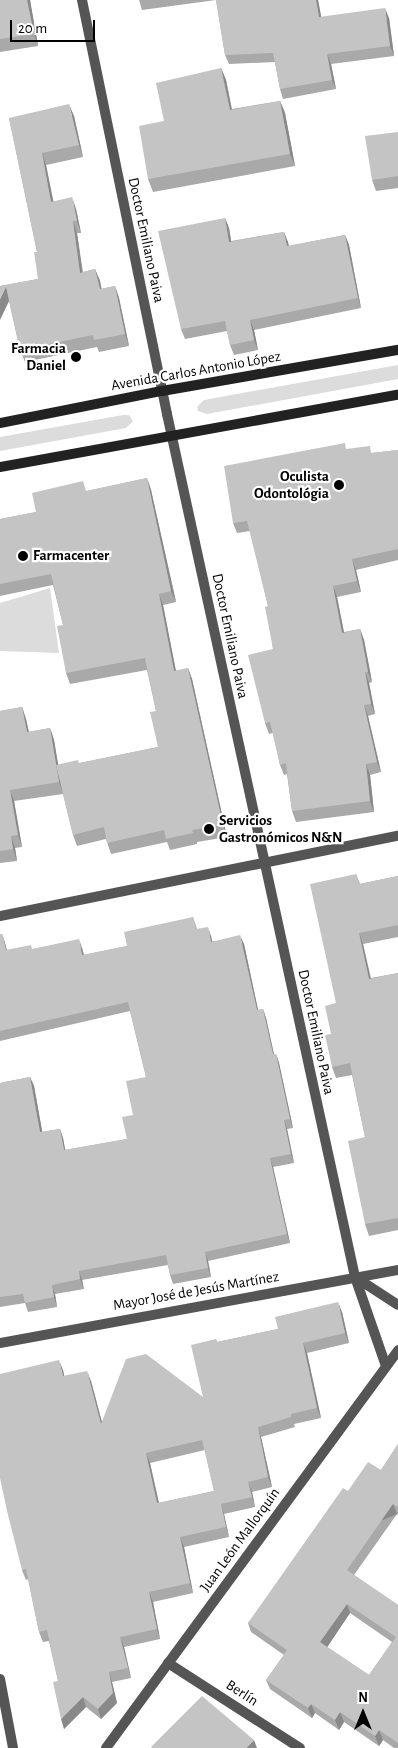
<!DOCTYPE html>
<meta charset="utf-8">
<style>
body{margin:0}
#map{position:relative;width:398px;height:1748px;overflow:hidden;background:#fff;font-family:"Alegreya Sans",sans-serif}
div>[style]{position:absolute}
.green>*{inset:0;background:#dcdcdc}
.minor>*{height:10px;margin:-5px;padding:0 5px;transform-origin:5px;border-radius:5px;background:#555}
.tertiary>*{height:10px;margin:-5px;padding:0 5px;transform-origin:5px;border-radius:5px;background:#555}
.secondary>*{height:10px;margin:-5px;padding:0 5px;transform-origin:5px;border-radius:5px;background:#222}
.wall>*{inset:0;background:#a9a9a9}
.shaded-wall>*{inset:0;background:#898989;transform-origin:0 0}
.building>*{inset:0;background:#c4c4c4}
.dots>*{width:14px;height:14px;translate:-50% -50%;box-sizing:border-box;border:2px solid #fff;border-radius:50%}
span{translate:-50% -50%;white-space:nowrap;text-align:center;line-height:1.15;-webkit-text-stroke:4.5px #fff;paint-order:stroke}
.street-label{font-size:15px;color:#000}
.poi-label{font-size:15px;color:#000;font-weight:700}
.right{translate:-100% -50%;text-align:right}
.left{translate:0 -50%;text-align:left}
.north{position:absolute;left:338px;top:1688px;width:50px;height:50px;-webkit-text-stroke:4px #fff;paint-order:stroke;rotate:0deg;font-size:14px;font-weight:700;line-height:20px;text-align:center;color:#000}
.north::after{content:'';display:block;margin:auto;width:18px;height:22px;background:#000;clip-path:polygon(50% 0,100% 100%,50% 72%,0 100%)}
.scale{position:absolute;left:10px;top:20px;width:85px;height:22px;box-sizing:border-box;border:2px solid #000;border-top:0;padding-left:6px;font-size:15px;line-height:18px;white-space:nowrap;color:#000;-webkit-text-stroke:4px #fff;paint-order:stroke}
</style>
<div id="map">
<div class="green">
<i style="clip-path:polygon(398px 365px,398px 379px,207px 414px,198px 411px,197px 407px,204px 400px)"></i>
<i style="clip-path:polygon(123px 415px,129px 415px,133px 421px,126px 428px,0 451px,0 437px)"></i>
<i style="clip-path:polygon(50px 588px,59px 653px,0 651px,0 603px)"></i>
</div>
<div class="minor">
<i style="left:0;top:916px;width:406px;rotate:-11.4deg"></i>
<i style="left:0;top:1343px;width:405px;rotate:-10.4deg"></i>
<i style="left:168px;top:1663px;width:157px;rotate:32.8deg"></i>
<i style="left:0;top:1679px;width:70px;rotate:79.3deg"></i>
</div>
<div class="tertiary">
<i style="left:82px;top:0;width:423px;rotate:78.4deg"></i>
<i style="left:167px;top:414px;width:883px;rotate:77.71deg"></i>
<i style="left:355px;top:1277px;width:94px;rotate:70.8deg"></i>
<i style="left:355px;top:1277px;width:51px;rotate:33.1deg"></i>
<i style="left:106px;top:1748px;width:494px;rotate:-53.7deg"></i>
</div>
<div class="secondary">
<i style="left:0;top:423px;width:165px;rotate:-11.2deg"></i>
<i style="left:162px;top:391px;width:240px;rotate:-9.9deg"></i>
<i style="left:0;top:467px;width:404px;rotate:-10.3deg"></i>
</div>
<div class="wall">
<i style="clip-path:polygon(0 0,30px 0,38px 46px,0 52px)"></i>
<i style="clip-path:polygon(139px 0,318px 0,321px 17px,389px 18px,394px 56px,331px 64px,336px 89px,283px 99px,280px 89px,275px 62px,229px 64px,225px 55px,216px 0,142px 10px)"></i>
<i style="clip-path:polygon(221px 68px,226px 80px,232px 109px,280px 101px,285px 113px,295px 166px,153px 192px,148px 179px,164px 121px)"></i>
<i style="clip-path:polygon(74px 116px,83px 157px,46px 165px,53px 202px,76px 209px,81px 233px,77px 233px,83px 272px,95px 269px,100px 281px,101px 289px,115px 286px,119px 298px,129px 346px,99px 352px,97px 347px,25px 362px,20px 350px,9px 301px,0 286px,38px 279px,37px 252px,9px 118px)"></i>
<i style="clip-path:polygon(398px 132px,398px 188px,376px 191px,372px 180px)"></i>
<i style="clip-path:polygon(225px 218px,229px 228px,231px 241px,284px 232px,289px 246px,345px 235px,349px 245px,361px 308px,254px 330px,258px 350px,234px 355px,230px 345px,227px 331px,185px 339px,181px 329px)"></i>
<i style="clip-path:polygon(347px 449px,372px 453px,398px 450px,398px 560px,356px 570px,361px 592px,337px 597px,344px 632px,360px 629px,364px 640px,372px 682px,369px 683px,375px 714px,368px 716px,381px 772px,370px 775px,374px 812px,296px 822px,292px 811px,287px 774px,284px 775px,280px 765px,273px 733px,269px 734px,265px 723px,273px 649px,268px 606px,250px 531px,237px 533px,233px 523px)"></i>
<i style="clip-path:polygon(147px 478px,151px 490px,176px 602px,163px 605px,176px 671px,188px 668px,192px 679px,227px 837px,197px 842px,197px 844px,170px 850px,167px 842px,111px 854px,106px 839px,77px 846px,73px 835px,63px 794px,14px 801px,22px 847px,15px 848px,17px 861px,0 863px,0 711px,22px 707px,26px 719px,29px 732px,50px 728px,54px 740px,58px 765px,80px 763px,158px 747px,156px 711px,147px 670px,70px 684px,66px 673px,63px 625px,53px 585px,0 596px,0 519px,36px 512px,87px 491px)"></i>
<i style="clip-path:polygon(356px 874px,360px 884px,398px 876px,398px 937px,363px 944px,371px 978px,398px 973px,398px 1230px,369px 1236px,365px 1224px,365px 1137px,352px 1075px,336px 1078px,332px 1067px,331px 1034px)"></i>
<i style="clip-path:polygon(193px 917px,197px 929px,211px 936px,212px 941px,244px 944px,258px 1010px,263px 1009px,266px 1018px,274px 1054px,276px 1054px,279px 1063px,293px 1128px,287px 1129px,294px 1163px,273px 1167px,290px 1243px,208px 1261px,211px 1277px,173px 1284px,170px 1275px,168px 1265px,82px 1280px,84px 1289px,55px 1294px,57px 1307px,28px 1312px,25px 1303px,0 1307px,0 1083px,30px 1077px,34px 1086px,42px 1132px,60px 1129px,63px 1138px,65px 1150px,127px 1139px,133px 1115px,146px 1077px,130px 1011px,0 1041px,0 934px,2px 934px,7px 950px,82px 948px,84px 955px,127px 946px)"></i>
<i style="clip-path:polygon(evenodd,342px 1312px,349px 1343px,307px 1353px,321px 1418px,294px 1424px,295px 1427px,261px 1437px,272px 1487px,252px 1492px,255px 1507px,224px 1514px,229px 1537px,184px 1547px,193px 1593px,153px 1602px,160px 1639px,124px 1647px,131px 1678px,112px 1682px,117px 1703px,101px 1719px,86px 1707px,64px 1729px,58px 1681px,49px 1641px,43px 1642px,39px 1632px,28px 1579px,26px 1580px,22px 1570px,63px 1370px,64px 1376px,91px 1381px,102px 1422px,203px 1397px,216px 1339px,217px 1342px,278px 1329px,342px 1312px,205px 1450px,214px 1491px,159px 1503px,150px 1463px,205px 1450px)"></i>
<i style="clip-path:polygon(evenodd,398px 1444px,398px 1515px,397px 1514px,354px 1575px,398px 1605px,398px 1748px,394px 1748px,383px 1740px,379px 1746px,344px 1722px,339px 1730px,315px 1713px,312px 1718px,270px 1689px,266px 1680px,284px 1655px,251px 1632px,248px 1623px,348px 1491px,381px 1470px,398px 1444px,350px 1613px,392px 1642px,369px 1675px,327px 1647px,350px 1613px)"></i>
</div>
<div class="shaded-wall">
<i style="clip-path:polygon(27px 0,30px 0,38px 46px,34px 34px)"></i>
<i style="clip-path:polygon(316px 0,318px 0,323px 26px,319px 17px)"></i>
<i style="clip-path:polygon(385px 8px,389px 18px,394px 56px,390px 46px)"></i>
<i style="clip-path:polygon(327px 54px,331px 64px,336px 89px,332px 80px)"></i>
<i style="clip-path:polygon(221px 68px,226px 80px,234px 122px,230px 110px)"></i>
<i style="clip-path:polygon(280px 101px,285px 113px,295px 166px,290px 154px)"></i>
<i style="clip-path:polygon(69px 104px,74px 116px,83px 157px,79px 145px)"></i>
<i style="clip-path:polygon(42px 153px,46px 165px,56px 214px,50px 197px)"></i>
<i style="clip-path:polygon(72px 197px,76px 209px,81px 233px,77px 221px)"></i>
<i style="clip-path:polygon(225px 218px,229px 228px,233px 252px,229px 242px)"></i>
<i style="clip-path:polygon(73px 221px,77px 233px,84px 285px,80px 273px)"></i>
<i style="clip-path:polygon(284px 232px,288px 242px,291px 256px,287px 246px)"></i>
<i style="clip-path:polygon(345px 235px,349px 245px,361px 308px,358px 298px)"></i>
<i style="clip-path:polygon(95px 269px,100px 281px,104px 301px,100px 289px)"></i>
<i style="clip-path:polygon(115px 286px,119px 298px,129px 346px,125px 334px)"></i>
<i style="clip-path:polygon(6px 287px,10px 299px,0 320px,0 299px)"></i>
<i style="clip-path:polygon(250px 320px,254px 330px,258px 350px,254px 340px)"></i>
<i style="clip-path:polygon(147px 478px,151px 490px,176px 602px,171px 591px)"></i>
<i style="clip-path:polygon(352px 559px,356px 570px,361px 592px,357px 581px)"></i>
<i style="clip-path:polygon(333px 586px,337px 597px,346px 643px,342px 633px)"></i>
<i style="clip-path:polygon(159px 594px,163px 605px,178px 682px,174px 671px)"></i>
<i style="clip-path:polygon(360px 629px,364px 640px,372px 682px,368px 672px)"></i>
<i style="clip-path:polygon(188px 668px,192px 679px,227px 837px,223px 825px)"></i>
<i style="clip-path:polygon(365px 672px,369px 683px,375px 714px,371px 704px)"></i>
<i style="clip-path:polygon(364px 705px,368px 716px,381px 772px,377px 762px)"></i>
<i style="clip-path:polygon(22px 707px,26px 719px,31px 743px,27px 732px)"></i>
<i style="clip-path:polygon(50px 728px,54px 740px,63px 794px,59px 782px)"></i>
<i style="clip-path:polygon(366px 764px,370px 775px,374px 812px,370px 801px)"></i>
<i style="clip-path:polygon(10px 790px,14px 801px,22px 847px,18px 835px)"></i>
<i style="clip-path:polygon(11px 836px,15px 848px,17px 861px,13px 849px)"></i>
<i style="clip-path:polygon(208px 927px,211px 936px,214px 951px,211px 942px)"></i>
<i style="clip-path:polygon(359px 933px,363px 944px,373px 990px,369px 979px)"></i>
<i style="clip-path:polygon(2px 934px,5px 943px,9px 960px,6px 950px)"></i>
<i style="clip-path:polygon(240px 935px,244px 944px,260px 1019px,257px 1010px)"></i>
<i style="clip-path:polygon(79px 939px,82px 948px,86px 964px,82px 955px)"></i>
<i style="clip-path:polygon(263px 1009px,266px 1018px,276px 1064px,273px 1054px)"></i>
<i style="clip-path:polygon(276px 1054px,279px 1063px,293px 1128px,290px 1119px)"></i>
<i style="clip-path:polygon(30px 1077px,34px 1086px,44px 1141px,40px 1132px)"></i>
<i style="clip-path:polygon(284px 1120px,287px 1129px,294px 1163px,291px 1154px)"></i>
<i style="clip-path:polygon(60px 1129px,63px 1138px,67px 1159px,64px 1150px)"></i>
<i style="clip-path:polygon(270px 1158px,273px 1167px,290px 1243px,287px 1234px)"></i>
<i style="clip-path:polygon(205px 1252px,208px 1261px,211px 1277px,208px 1268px)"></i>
<i style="clip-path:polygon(79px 1271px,82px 1280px,84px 1289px,80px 1279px)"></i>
<i style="clip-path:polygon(52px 1285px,55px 1294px,57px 1307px,54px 1297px)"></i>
<i style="clip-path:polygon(338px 1302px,342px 1312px,349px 1343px,345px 1333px)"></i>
<i style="clip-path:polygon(303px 1343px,307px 1353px,321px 1418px,317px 1408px)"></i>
<i style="clip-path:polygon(59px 1360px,63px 1370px,66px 1386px,63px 1376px)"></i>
<i style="clip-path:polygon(87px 1371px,91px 1381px,105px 1434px,101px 1424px)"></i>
<i style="clip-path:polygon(258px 1427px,261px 1437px,272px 1487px,268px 1477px)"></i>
<i style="clip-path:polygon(146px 1453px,150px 1463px,161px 1513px,157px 1503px)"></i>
<i style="clip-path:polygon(248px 1482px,252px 1492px,255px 1507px,252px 1497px)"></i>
<i style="clip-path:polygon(221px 1504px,224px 1514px,229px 1537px,226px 1527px)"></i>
<i style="left:393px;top:1504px;width:11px;height:80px;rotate:68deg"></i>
<i style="clip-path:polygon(180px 1537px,184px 1547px,193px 1593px,190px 1583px)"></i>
<i style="clip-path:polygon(149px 1592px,153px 1602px,160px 1639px,157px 1629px)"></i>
<i style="clip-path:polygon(347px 1604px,350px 1613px,324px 1652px,320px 1642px)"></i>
<i style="clip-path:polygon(120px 1637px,124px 1647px,131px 1678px,128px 1668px)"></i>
<i style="clip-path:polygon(109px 1672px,112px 1682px,117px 1703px,101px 1719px,98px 1709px)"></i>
<i style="clip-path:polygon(83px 1697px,86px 1707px,64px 1729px,61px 1719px)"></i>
<i style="clip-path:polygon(311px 1704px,315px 1713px,312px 1718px,308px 1708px)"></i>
<i style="clip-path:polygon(340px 1712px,344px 1722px,339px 1730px,335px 1720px)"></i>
<i style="clip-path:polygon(379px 1730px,383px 1740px,379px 1746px,375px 1736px)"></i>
<i style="clip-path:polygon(254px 1740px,257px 1748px,246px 1748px)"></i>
</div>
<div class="building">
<i style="clip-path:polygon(0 0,27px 0,34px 34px,0 39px)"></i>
<i style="clip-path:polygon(216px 0,316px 0,319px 17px,385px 8px,390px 46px,327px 54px,332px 80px,280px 89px,273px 53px,225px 55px)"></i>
<i style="clip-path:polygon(221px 68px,230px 110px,280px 101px,290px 154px,148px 179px,139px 126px,164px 121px,156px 83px)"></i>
<i style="clip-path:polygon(69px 104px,79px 145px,42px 153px,50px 197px,51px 202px,72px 197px,77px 221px,73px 221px,80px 273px,95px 269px,100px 289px,115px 286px,125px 334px,94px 340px,93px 335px,20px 350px,6px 287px,0 299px,0 286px,38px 279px,34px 252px,37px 252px,9px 118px)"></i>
<i style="clip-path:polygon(398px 132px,398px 176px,372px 180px,365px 136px)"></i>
<i style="clip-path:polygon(225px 218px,229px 242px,284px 232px,287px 246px,345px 235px,358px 298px,250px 320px,254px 340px,230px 345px,225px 321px,181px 329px,158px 231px)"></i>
<i style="clip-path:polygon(345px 443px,346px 449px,370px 446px,371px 453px,398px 450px,398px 549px,352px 559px,357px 581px,333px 586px,342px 633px,360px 629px,368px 672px,365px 672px,371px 704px,364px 705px,377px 762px,366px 764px,370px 801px,292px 811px,286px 763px,280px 765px,270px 722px,265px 723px,248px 655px,273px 649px,265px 607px,268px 606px,247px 521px,233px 523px,224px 466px)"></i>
<i style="clip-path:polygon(147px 478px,171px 591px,159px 594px,174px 671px,188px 668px,223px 825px,192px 830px,193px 833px,166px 839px,164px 830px,107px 843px,104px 827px,73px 835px,56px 765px,78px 760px,79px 763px,158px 747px,150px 712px,156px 711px,145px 658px,66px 673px,57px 626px,63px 625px,51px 574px,0 584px,0 519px,36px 512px,32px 493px,83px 481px,86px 491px)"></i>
<i style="clip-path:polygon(22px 707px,27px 732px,50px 728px,59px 782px,10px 790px,18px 835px,11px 836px,13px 849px,0 851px,0 711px)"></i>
<i style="clip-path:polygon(356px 874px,359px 884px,398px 876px,398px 925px,359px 933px,369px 979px,398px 973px,398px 1218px,365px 1224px,348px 1141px,365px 1137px,350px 1063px,332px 1067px,325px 1035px,331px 1034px,325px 1006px,336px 1003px,310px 884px)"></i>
<i style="clip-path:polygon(193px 917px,196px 929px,208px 927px,211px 942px,240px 935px,257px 1010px,263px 1009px,273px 1054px,276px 1054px,290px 1119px,284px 1120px,291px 1154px,270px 1158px,287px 1234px,205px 1252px,208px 1268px,170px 1275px,166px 1255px,79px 1271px,80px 1279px,52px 1285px,54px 1297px,25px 1303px,23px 1294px,0 1297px,0 1083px,30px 1077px,40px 1132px,60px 1129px,64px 1150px,127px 1139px,122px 1117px,133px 1115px,126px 1081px,146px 1077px,128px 1002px,0 1031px,0 934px,2px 934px,6px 950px,31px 945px,32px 949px,79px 939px,82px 955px,127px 946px,124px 932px)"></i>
<i style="clip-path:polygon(evenodd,338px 1302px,345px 1333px,303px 1343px,317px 1408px,291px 1414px,291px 1417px,258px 1427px,268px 1477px,248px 1482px,252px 1497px,221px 1504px,226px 1527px,180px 1537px,190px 1583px,149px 1592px,157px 1629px,120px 1637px,128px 1668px,109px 1672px,113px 1693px,98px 1709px,83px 1697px,61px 1719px,53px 1682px,58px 1681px,47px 1630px,39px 1632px,26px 1569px,22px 1570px,7px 1511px,0 1478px,0 1374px,59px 1360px,63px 1376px,87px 1371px,101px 1424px,126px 1359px,146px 1354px,203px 1397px,191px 1345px,216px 1339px,217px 1342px,278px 1329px,275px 1317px,338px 1302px,202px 1440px,214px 1491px,157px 1503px,146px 1453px,202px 1440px)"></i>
<i style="clip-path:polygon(evenodd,398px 1444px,398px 1507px,393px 1504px,347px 1570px,398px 1605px,398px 1743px,379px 1730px,375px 1736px,340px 1712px,335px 1720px,311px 1704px,308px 1708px,266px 1680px,287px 1650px,248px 1623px,343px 1488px,348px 1491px,368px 1462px,381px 1470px,398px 1444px,347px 1604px,396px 1637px,369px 1675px,320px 1642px,347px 1604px)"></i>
<i style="clip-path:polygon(202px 1696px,254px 1740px,246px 1748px,152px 1748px,151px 1747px)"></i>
</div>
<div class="dots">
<i style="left:76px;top:357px;background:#000"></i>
<i style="left:339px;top:485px;background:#000"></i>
<i style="left:23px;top:556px;background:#000"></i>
<i style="left:209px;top:829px;background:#000"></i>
</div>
<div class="street-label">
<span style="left:146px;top:240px;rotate:78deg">Doctor Emiliano Paiva</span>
<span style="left:196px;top:371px;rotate:-10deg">Avenida Carlos Antonio López</span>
<span style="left:230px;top:636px;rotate:78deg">Doctor Emiliano Paiva</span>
<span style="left:316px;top:1032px;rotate:78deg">Doctor Emiliano Paiva</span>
<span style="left:196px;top:1291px;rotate:-10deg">Mayor José de Jesús Martínez</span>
<span style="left:240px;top:1540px;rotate:-54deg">Juan León Mallorquín</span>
<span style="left:242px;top:1693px;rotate:33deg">Berlín</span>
</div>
<div class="poi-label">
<span class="right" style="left:66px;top:357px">Farmacia<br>Daniel</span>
<span class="right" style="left:329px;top:485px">Oculista<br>Odontológia</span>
<span class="left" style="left:33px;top:556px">Farmacenter</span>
<span class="left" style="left:219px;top:829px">Servicios<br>Gastronómicos N&amp;N</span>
</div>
<div class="north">N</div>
<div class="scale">20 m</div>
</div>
